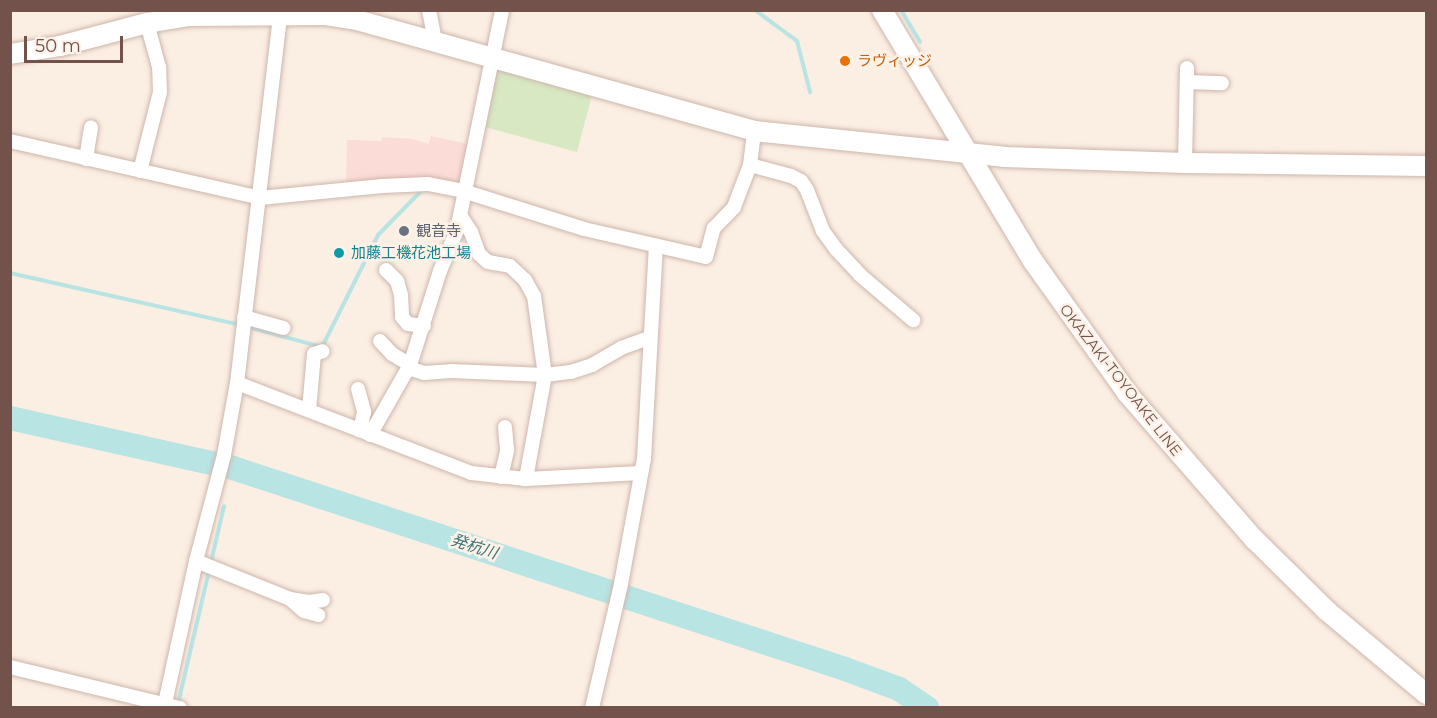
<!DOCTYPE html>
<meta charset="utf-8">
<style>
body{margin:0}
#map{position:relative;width:1437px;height:718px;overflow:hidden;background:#fbeee2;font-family:Montserrat,"Noto Sans JP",sans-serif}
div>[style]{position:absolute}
.commercial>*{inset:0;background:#fbdcd6}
.green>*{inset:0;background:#d7e8c2}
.stream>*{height:4px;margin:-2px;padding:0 2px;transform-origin:2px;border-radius:2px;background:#b8e4e4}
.river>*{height:24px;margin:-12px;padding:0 12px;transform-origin:12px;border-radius:12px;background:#b8e4e4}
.roads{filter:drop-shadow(0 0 2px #ceb6ac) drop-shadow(0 0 2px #ceb6ac)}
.street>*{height:14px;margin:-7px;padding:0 7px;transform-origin:7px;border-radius:7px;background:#fff}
.secondary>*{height:20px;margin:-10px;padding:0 10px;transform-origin:10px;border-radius:10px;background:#fff}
.dots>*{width:16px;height:16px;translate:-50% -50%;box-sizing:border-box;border:3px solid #fef2e8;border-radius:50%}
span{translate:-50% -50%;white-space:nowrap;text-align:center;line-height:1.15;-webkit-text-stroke:5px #fef2e8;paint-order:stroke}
.food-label{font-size:15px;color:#c56008}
.left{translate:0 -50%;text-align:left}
.worship-label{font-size:15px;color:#5b616d}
.culture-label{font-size:15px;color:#0d838f}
.street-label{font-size:15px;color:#72524a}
.water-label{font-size:16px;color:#3e7677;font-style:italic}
.frame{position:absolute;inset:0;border:12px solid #72524a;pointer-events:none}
.scale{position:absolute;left:24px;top:36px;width:99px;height:27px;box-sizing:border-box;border:3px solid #72524a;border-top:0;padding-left:8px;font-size:18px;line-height:21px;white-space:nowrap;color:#72524a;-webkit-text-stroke:4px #fef2e8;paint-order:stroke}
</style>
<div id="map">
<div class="commercial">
<i style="clip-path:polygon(431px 136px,468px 144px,460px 187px,346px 185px,347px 140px,381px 141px,383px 137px,413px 139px,429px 144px)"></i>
</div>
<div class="green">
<i style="clip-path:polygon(497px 69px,592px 95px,577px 152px,481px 126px,491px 73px)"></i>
</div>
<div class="stream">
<i style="left:755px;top:10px;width:52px;rotate:36.4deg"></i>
<i style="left:797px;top:41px;width:53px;rotate:75.7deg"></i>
<i style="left:901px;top:10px;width:37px;rotate:59deg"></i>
<i style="left:10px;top:273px;width:236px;rotate:12.7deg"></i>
<i style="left:248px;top:327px;width:77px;rotate:15.1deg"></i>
<i style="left:322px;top:347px;width:125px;rotate:-63.4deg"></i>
<i style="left:378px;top:235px;width:63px;rotate:-45.6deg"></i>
<i style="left:422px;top:190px;width:3px"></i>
<i style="left:232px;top:469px;width:1px;rotate:-45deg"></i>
<i style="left:178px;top:704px;width:203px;rotate:-76.9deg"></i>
</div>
<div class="river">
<i style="left:10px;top:418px;width:229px;rotate:12.6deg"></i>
<i style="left:233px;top:468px;width:644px;rotate:18.18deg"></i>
<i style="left:845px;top:669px;width:58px;rotate:20.3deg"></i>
<i style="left:899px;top:689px;width:34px;rotate:34deg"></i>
</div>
<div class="roads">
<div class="street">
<i style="left:429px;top:10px;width:33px;rotate:79deg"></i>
<i style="left:1187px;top:82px;width:35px;rotate:2deg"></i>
<i style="left:10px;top:141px;width:256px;rotate:12.8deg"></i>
<i style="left:260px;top:198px;width:123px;rotate:-5.6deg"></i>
<i style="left:382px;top:186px;width:46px;rotate:-2.5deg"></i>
<i style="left:428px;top:184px;width:36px;rotate:11deg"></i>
<i style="left:463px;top:191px;width:127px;rotate:17.4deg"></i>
<i style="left:584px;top:229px;width:125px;rotate:12.9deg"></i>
<i style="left:706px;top:257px;width:30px;rotate:-75deg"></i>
<i style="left:714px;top:228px;width:29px;rotate:-46deg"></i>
<i style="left:734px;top:207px;width:45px;rotate:-69.1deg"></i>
<i style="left:750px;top:165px;width:34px;rotate:-83deg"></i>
<i style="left:86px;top:159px;width:32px;rotate:-81deg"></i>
<i style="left:1185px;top:163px;width:95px;rotate:-88.8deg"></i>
<i style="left:750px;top:165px;width:42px;rotate:15deg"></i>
<i style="left:791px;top:176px;width:11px;rotate:27deg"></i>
<i style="left:801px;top:181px;width:11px;rotate:56deg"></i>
<i style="left:807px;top:190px;width:44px;rotate:68.7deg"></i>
<i style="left:823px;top:231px;width:22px;rotate:54deg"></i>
<i style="left:836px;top:249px;width:35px;rotate:47deg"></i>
<i style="left:860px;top:275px;width:70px;rotate:40.3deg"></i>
<i style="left:140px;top:171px;width:81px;rotate:-75.8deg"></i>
<i style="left:160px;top:92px;width:25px;rotate:-92deg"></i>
<i style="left:159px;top:67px;width:46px;rotate:-105.3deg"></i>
<i style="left:460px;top:215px;width:20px;rotate:57deg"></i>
<i style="left:471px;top:232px;width:23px;rotate:70deg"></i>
<i style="left:479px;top:254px;width:12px;rotate:42deg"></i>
<i style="left:488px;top:262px;width:22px;rotate:10deg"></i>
<i style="left:510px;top:266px;width:21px;rotate:43deg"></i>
<i style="left:525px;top:280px;width:18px;rotate:61deg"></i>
<i style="left:534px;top:296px;width:80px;rotate:82.1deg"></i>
<i style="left:545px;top:375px;width:106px;rotate:100.4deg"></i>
<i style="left:386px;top:270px;width:16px;rotate:45deg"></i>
<i style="left:397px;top:281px;width:15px;rotate:74deg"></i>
<i style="left:401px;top:295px;width:22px;rotate:87deg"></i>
<i style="left:402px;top:317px;width:9px;rotate:49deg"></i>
<i style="left:408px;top:324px;width:16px;rotate:7deg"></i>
<i style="left:244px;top:317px;width:41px;rotate:15.4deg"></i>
<i style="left:380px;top:341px;width:18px;rotate:47deg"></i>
<i style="left:392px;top:354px;width:21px;rotate:31deg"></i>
<i style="left:408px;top:368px;width:17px;rotate:17deg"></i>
<i style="left:424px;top:373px;width:27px;rotate:-4deg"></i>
<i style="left:451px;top:371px;width:94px;rotate:2.4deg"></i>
<i style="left:545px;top:375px;width:26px;rotate:-7deg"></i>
<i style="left:571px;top:372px;width:22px;rotate:-18deg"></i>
<i style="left:592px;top:365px;width:34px;rotate:-30deg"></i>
<i style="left:621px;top:348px;width:30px;rotate:-20deg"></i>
<i style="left:237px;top:383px;width:251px;rotate:21deg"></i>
<i style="left:471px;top:473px;width:55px;rotate:6.2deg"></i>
<i style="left:526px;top:479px;width:115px;rotate:-3deg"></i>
<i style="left:358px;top:389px;width:24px;rotate:75deg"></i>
<i style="left:364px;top:412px;width:19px;rotate:102deg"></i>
<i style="left:309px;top:410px;width:56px;rotate:-84.9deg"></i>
<i style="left:314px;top:354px;width:9px;rotate:-18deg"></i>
<i style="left:370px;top:435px;width:81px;rotate:-60.3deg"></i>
<i style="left:410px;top:365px;width:99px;rotate:-72.3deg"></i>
<i style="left:440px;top:271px;width:44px;rotate:-67.5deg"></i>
<i style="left:457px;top:230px;width:225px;rotate:-78.4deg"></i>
<i style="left:501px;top:477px;width:28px;rotate:-77deg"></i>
<i style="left:507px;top:450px;width:23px;rotate:-95deg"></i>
<i style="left:196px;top:561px;width:101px;rotate:22deg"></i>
<i style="left:290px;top:599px;width:19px;rotate:9deg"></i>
<i style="left:309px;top:602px;width:14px;rotate:-8deg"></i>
<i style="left:290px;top:599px;width:18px;rotate:41deg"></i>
<i style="left:304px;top:611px;width:15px;rotate:16deg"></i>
<i style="left:10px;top:667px;width:175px;rotate:13.6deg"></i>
<i style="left:164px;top:708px;width:150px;rotate:-77.7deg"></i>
<i style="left:196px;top:561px;width:110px;rotate:-75.2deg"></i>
<i style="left:224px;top:455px;width:73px;rotate:-79.8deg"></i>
<i style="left:237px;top:383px;width:376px;rotate:-83.3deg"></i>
<i style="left:592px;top:708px;width:127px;rotate:-76.8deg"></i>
<i style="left:621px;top:584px;width:127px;rotate:-79.6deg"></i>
<i style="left:644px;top:459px;width:212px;rotate:-86.8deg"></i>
</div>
<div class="secondary">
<i style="left:882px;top:10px;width:293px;rotate:59deg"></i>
<i style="left:1033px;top:261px;width:162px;rotate:54.5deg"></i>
<i style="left:1127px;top:393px;width:195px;rotate:49deg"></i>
<i style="left:1255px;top:540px;width:100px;rotate:44.6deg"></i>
<i style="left:1326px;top:610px;width:131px;rotate:40deg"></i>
<i style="left:10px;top:54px;width:51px;rotate:-9.1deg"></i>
<i style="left:60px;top:46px;width:90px;rotate:-14.8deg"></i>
<i style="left:147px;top:23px;width:43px;rotate:-9.5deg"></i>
<i style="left:189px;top:16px;width:137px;rotate:-0.4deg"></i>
<i style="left:326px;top:15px;width:31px;rotate:9deg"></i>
<i style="left:357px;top:20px;width:412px;rotate:15.6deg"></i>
<i style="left:754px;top:131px;width:251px;rotate:5.9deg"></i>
<i style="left:1004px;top:157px;width:181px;rotate:1.9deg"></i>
<i style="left:1185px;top:163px;width:241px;rotate:0.7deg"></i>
</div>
</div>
<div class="dots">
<i style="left:845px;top:61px;background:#e8710a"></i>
<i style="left:404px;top:231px;background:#6b7280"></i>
<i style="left:339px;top:253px;background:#0f9aa8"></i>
</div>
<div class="food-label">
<span class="left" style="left:857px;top:61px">ラヴィッジ</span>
</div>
<div class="worship-label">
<span class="left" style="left:416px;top:231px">観音寺</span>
</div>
<div class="culture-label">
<span class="left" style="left:351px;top:253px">加藤工機花池工場</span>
</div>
<div class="street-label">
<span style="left:1121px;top:380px;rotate:52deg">OKAZAKI-TOYOAKE LINE</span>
</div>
<div class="water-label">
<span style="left:474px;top:547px;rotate:18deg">発杭川</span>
</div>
<div class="frame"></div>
<div class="scale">50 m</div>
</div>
